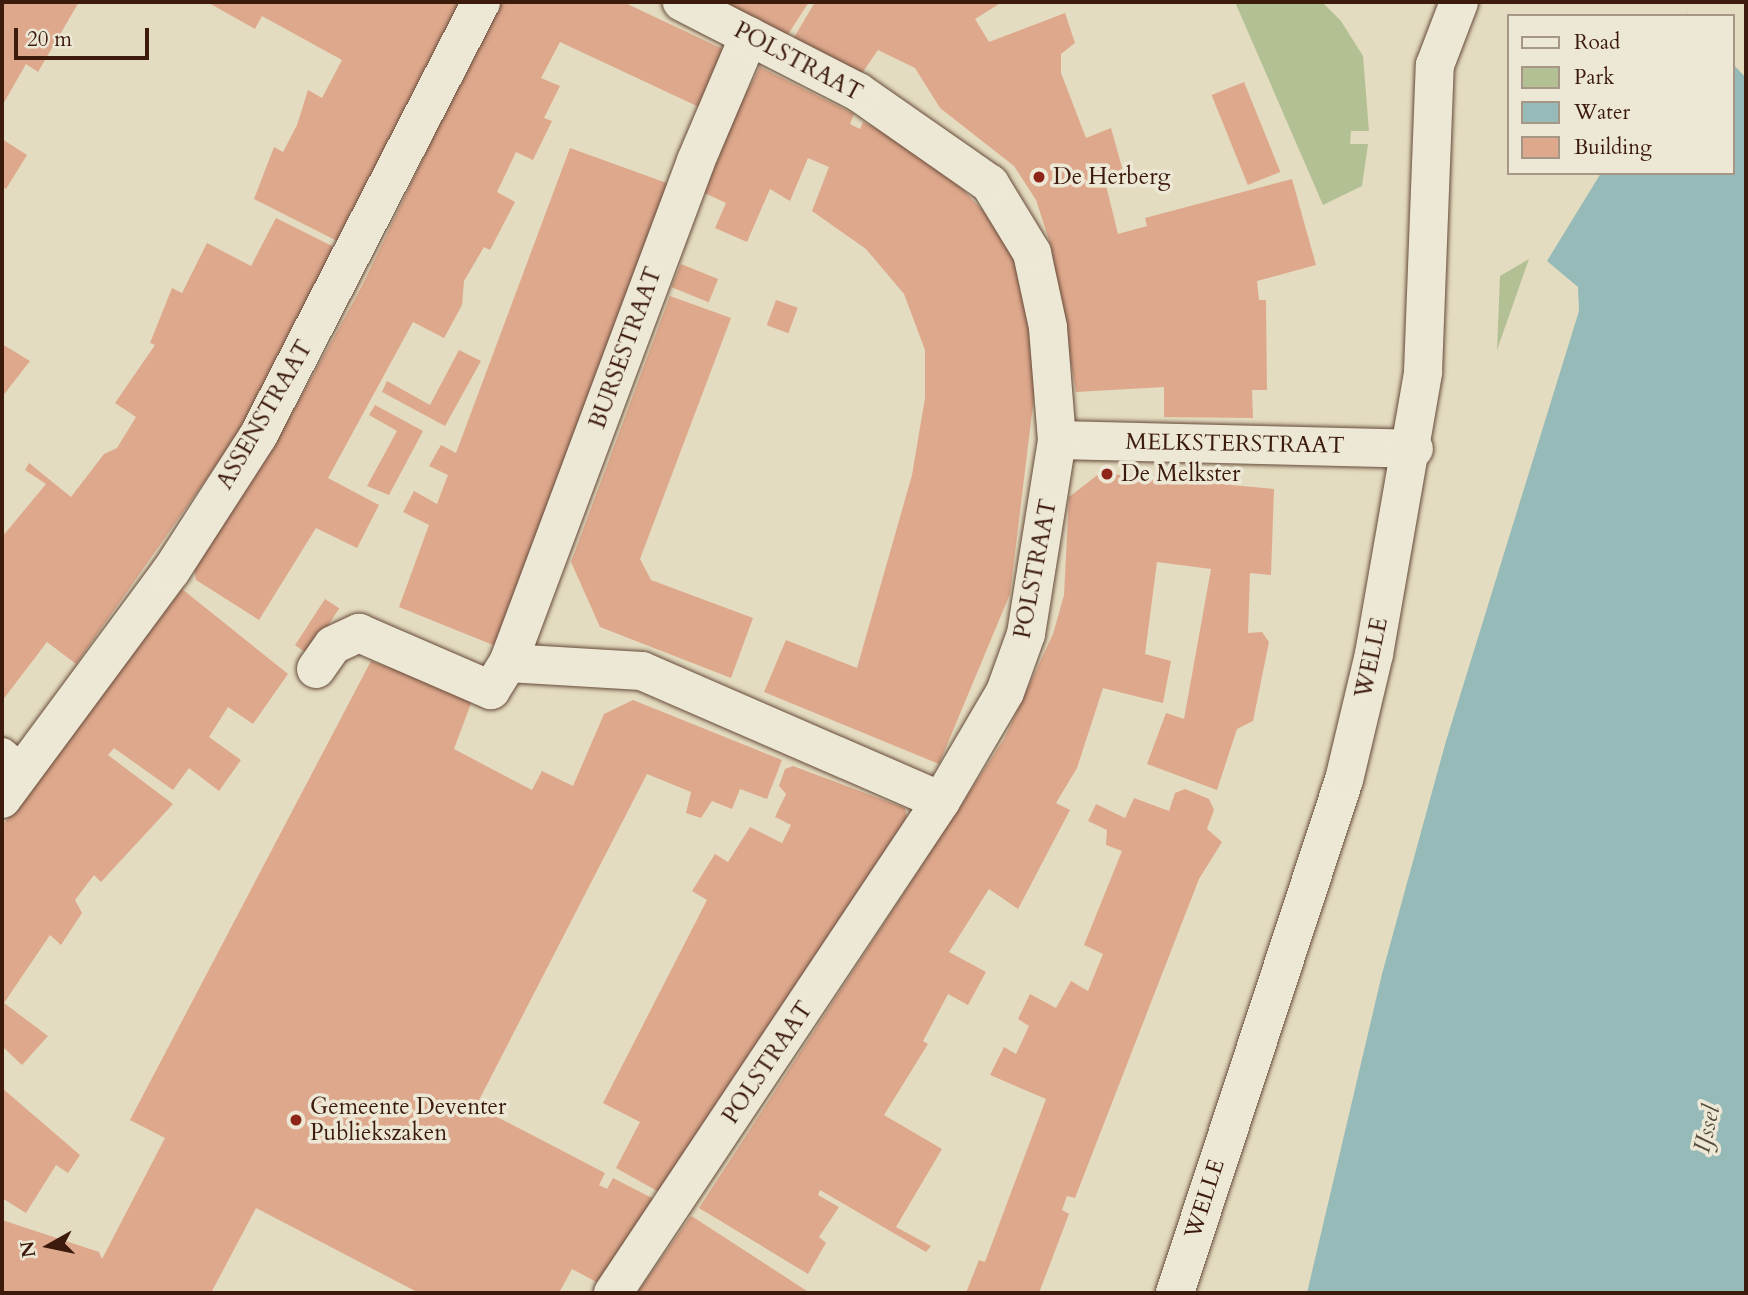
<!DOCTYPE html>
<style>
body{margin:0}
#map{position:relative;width:1748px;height:1295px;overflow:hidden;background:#e4dcc0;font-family:Cardo,serif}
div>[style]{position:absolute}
.green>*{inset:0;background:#b3c093}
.water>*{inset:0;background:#96bab7}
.pier>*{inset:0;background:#e4dcc0}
.building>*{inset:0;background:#dea88c;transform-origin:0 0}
.roads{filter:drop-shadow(0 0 2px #664a39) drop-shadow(0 0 2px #664a39)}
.pedestrian>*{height:32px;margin:-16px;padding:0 16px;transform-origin:16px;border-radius:16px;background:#ede8d6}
.minor>*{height:38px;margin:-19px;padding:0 19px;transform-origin:19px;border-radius:19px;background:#ede8d6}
.tertiary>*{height:38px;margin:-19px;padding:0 19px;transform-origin:19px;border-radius:19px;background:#ede8d6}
.dots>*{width:19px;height:19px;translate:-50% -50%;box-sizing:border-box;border:4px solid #ede8d6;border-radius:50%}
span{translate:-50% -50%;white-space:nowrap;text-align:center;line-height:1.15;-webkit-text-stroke:7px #ede8d6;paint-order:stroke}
.street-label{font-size:23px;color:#3c1a0c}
.poi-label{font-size:23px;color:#3c1a0c}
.left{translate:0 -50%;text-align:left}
.water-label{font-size:24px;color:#574a3f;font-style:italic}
.frame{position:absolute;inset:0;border:4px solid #3c1a0c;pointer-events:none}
.legend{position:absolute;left:1507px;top:14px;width:228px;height:161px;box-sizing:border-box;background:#ede8d6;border:2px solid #a69685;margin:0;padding:9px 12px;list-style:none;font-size:21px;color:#3c1a0c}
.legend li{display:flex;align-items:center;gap:14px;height:35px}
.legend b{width:35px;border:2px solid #a69685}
.north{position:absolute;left:14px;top:1211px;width:70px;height:70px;-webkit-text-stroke:5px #ede8d6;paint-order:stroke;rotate:261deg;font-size:19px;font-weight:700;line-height:28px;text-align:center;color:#3c1a0c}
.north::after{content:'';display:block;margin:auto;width:24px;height:32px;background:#3c1a0c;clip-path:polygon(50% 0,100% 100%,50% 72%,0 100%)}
.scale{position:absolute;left:14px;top:28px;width:135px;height:32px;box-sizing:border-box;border:4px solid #3c1a0c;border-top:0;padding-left:9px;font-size:21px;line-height:24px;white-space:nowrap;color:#3c1a0c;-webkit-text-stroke:5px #ede8d6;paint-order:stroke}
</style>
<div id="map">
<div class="green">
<i style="clip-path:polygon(1235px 2px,1322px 2px,1341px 21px,1363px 56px,1369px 131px,1351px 131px,1350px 144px,1368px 144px,1362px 186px,1323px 205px)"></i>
<i style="clip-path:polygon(1529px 259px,1497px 350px,1500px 276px)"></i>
</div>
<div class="water">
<i style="clip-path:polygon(1746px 2px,1746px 1293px,1307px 1293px,1382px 974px,1446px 741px,1579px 311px,1578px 287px,1547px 261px,1601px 173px,1732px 173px,1732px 16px,1686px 16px,1690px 9px)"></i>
</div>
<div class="pier">
<i style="clip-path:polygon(1687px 2px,1746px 2px,1746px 78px,1732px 63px,1732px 16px,1688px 16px)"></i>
</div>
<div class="building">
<i style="clip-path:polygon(2px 2px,79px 2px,38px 72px,26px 64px,2px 106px)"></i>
<i style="clip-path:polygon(207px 2px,464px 2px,343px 244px,254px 199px,274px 147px,283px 152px,297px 125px,308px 90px,322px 98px,342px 60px,262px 16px,255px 29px)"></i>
<i style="clip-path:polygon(498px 2px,623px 2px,725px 50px,699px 107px,560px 42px,541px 78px,560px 86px,544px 118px,552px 121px,533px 160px,516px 152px,497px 192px,515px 202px,490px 250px,484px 247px,464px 281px,462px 305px,449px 329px,444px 338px,413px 322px,328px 478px,379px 505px,357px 548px,316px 528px,259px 620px,196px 580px,194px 569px,272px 449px,361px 288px)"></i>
<i style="clip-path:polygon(713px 2px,809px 2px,785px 39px)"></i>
<i style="clip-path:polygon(815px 2px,1002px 2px,975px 19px,989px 42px,1065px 13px,1075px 43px,1061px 54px,1061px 73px,1086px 138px,1111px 128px,1123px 171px,1104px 177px,1118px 234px,1147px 226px,1145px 218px,1292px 179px,1316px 265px,1257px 281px,1259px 300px,1266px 300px,1267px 390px,1252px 390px,1253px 418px,1164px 417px,1164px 387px,1076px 392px,1050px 243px,1036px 200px,1014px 166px,940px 108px,915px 68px,878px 50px,858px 79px,792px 41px)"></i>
<i style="clip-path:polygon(760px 67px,854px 114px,850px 124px,860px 129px,863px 122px,903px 142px,947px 173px,1006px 235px,1020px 277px,1037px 372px,1010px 594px,939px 764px,764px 692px,786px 640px,857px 668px,912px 475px,925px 398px,925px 350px,904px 294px,866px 249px,812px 211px,829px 167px,808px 158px,790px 201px,770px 189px,747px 242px,715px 228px,726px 203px,696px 189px)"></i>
<i style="left:1244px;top:82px;width:97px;height:35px;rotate:68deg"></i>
<i style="clip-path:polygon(2px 139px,27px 155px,6px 189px,2px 186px)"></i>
<i style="clip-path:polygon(570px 148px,675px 186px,498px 647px,399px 607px,429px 525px,403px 512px,414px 491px,437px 504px,448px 475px,429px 466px,441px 445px,456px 453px)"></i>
<i style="clip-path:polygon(276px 218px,340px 250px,238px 434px,76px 664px,47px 642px,2px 701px,2px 537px,46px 484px,25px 470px,29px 463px,71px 497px,104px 454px,117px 448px,136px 417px,115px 403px,155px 345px,150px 343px,172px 288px,182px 293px,207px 243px,251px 266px)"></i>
<i style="left:681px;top:264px;width:40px;height:25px;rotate:22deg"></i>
<i style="clip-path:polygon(670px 296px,731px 318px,640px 559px,651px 580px,753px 618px,731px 678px,600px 627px,571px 562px)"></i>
<i style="left:776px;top:300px;width:23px;height:27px;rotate:20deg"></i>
<i style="clip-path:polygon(2px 344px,30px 361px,2px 397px)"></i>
<i style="clip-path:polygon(459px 350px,481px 361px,445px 426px,382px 392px,387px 381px,430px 405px)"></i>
<i style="clip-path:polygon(375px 405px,423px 431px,389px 495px,367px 486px,397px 431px,369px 415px)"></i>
<i style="clip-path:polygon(1100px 473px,1274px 489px,1271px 575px,1250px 573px,1248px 633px,1262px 632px,1269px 642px,1253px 721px,1237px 729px,1217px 790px,1147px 764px,1166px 713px,1184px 719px,1211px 569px,1157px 562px,1145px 654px,1171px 661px,1163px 703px,1103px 688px,1077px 768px,1056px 803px,1070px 810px,1018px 909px,989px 889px,949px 952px,986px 972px,968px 1005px,948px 994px,923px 1041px,928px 1044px,884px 1115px,942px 1149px,896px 1227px,931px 1246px,926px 1252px,820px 1190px,818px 1195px,839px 1207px,819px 1237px,826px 1243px,808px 1274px,699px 1208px,1004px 739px,1053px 634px,1064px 595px,1069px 497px)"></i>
<i style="clip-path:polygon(182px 589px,288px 674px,253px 724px,228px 707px,209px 737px,241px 760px,219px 791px,189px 768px,173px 790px,114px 748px,108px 755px,173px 804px,101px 882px,94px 875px,75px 900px,82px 913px,61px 945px,50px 935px,4px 1003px,48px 1036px,22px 1065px,2px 1046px,2px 826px)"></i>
<i style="left:325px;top:599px;width:17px;height:55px;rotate:33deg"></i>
<i style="clip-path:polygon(371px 661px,473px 698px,454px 749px,532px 790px,542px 771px,573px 786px,604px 714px,633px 700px,782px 760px,767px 799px,740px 789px,732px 809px,712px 801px,701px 818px,686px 813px,691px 792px,647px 774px,476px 1106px,605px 1173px,599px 1185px,607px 1189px,613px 1178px,656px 1200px,600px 1284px,572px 1269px,559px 1293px,419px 1293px,256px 1208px,211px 1293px,2px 1293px,2px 1220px,99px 1252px,102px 1259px,165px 1138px,130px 1120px)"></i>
<i style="clip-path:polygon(793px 766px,905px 808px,907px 817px,659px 1192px,616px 1168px,640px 1122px,603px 1103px,707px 900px,692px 891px,715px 854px,728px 862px,750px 827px,782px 843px,791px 825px,775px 817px,786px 794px,779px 786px,785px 769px)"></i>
<i style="clip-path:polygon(1185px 789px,1209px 799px,1214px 810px,1207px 829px,1222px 842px,1199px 879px,1075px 1198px,1067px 1196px,1062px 1210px,1069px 1214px,1039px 1293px,966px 1293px,979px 1260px,985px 1262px,1046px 1099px,990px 1075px,1004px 1047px,1016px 1054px,1029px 1026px,1018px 1019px,1030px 994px,1056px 1008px,1071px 981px,1088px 991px,1103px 954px,1084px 945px,1122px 851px,1106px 845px,1107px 830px,1088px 821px,1096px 804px,1125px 818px,1134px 798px,1169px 811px,1175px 793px)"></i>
<i style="clip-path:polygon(2px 1088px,80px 1155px,68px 1173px,56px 1165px,26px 1213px,2px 1198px)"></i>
<i style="clip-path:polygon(691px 1216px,693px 1217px,810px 1293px,637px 1293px)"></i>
</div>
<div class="roads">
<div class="pedestrian">
<i style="left:2px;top:754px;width:26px;rotate:40deg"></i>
</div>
<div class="minor">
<i style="left:749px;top:36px;width:136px;rotate:113deg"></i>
<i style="left:696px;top:161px;width:536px;rotate:110.53deg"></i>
<i style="left:508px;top:663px;width:134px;rotate:3.4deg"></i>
<i style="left:642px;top:671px;width:326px;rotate:23.5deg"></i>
<i style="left:1057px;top:440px;width:357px;rotate:1.4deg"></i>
<i style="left:316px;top:669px;width:29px;rotate:-55deg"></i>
<i style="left:333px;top:645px;width:29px;rotate:-25deg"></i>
<i style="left:359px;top:633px;width:144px;rotate:23.4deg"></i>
<i style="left:491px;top:690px;width:32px;rotate:-58deg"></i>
<i style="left:2px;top:799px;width:284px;rotate:-53.5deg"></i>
<i style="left:171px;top:571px;width:161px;rotate:-57.2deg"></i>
<i style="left:258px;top:436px;width:488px;rotate:-62.8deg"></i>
<i style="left:613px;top:1293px;width:591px;rotate:-56.31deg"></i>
<i style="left:941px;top:801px;width:126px;rotate:-59.6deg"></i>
<i style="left:1005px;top:692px;width:62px;rotate:-70.1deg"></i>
<i style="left:1026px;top:634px;width:196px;rotate:-80.9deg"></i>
<i style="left:1057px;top:440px;width:113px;rotate:-94.6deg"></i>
<i style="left:1048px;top:327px;width:76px;rotate:-102.2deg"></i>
<i style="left:1032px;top:253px;width:81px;rotate:-121.3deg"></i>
<i style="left:990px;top:184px;width:161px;rotate:-145.1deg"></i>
<i style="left:858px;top:92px;width:198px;rotate:-152.9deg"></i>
</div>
<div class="tertiary">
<i style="left:1175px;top:1293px;width:540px;rotate:-71.77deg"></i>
<i style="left:1344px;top:780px;width:130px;rotate:-76.6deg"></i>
<i style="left:1374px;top:654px;width:286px;rotate:-80.1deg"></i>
<i style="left:1423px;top:372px;width:307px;rotate:-87.8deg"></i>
<i style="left:1435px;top:65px;width:67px;rotate:-69.1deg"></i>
</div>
</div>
<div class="dots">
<i style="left:1039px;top:177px;background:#8f2418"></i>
<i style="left:1107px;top:474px;background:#8f2418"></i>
<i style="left:296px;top:1120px;background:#8f2418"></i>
</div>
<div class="street-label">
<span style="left:798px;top:62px;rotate:28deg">POLSTRAAT</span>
<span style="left:626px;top:348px;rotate:-70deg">BURSESTRAAT</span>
<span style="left:265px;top:415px;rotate:-60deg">ASSENSTRAAT</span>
<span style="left:1235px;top:444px;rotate:1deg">MELKSTERSTRAAT</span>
<span style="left:1036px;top:569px;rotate:-79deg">POLSTRAAT</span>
<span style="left:1372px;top:658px;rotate:-78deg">WELLE</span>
<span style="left:768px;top:1063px;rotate:-56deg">POLSTRAAT</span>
<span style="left:1205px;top:1199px;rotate:-72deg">WELLE</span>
</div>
<div class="poi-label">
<span class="left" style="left:1053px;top:177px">De Herberg</span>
<span class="left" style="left:1121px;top:474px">De Melkster</span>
<span class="left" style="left:310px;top:1120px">Gemeente Deventer<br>Publiekszaken</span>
</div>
<div class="water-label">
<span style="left:1707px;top:1129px;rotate:-77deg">IJssel</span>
</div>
<div class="frame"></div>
<ul class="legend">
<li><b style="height:9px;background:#ede8d6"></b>Road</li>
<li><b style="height:19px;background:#b3c093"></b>Park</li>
<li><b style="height:19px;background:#96bab7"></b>Water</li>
<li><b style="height:19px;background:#dea88c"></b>Building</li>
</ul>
<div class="north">N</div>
<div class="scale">20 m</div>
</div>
